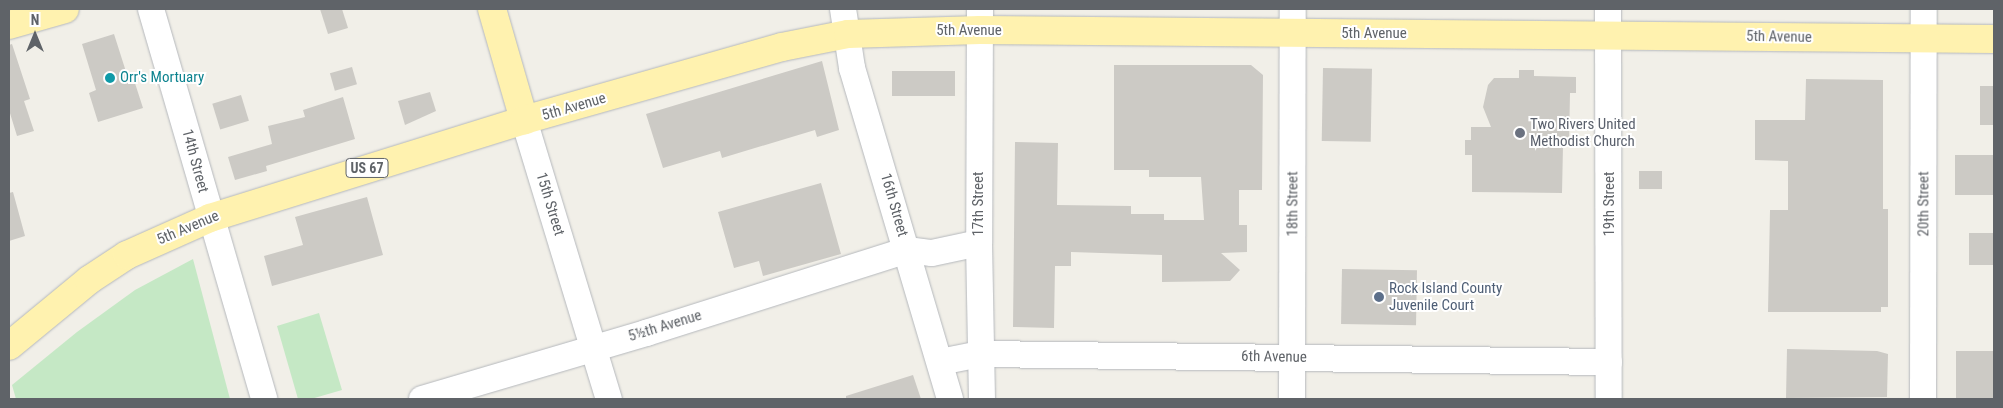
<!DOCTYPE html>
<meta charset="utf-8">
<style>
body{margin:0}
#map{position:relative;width:2003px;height:408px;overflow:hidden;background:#f1efe8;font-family:"Roboto Condensed",sans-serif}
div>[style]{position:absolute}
.green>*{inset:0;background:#c5e8c5}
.building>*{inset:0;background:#cccac5;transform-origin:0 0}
.roads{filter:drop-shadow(0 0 1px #b5b8bc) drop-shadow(0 0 1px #b5b8bc)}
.minor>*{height:26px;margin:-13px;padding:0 13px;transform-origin:13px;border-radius:13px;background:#fff}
.major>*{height:28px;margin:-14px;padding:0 14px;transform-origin:14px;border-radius:14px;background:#fff2af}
.dots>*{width:14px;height:14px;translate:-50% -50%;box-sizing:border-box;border:2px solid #fff;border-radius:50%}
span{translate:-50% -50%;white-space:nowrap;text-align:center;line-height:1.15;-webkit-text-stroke:4px #fff;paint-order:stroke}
.shield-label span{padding:1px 4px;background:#fff;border:1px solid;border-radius:4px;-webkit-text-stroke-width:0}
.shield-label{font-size:14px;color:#5f6368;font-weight:700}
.street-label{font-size:15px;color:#5f6368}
.culture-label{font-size:15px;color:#0d838f}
.left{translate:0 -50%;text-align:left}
.worship-label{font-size:15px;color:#5b616d}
.service-label{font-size:15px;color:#4e5e75}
.frame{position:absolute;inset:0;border:10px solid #5f6368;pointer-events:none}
.north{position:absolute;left:10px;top:10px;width:50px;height:50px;-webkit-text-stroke:4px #fff;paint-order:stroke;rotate:0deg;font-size:14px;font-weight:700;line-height:20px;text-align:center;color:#5f6368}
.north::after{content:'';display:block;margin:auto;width:18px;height:22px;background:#5f6368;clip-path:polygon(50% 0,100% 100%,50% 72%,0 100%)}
</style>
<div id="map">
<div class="green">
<i style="clip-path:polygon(193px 259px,230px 399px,16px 399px,12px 385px,77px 332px,135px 290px)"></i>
<i style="clip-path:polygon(319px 313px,342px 390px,311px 399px,298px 399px,277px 326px)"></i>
</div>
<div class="building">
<i style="clip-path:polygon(320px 9px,342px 9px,348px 28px,328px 34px)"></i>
<i style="clip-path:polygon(114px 34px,128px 78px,133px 77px,143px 108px,98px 122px,89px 93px,96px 90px,82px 44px)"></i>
<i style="clip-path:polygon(12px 44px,30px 99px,24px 101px,34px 131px,17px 136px,9px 110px,9px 45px)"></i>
<i style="clip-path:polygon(822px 61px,839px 130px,817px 137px,815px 130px,722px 158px,720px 151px,663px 168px,646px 114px)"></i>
<i style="clip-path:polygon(1114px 65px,1251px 65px,1263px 75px,1262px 190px,1239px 190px,1239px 225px,1247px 225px,1247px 252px,1221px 253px,1240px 270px,1230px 281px,1162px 282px,1162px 255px,1071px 252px,1071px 266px,1055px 266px,1054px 328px,1013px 327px,1015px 142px,1058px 143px,1057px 205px,1131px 206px,1131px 214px,1164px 214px,1164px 220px,1204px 220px,1201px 177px,1149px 177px,1149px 170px,1114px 170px)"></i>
<i style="left:352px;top:67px;width:18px;height:23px;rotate:74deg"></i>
<i style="left:1323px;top:68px;width:49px;height:73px;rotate:1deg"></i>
<i style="clip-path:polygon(1519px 70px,1534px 70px,1534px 76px,1576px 77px,1576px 93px,1570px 93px,1569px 146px,1563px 146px,1562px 193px,1472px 192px,1472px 155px,1465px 155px,1465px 140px,1471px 140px,1471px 127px,1491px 127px,1483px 107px,1488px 85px,1494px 78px,1519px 78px)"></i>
<i style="left:892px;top:71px;width:63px;height:25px"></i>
<i style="clip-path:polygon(1806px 79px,1883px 80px,1883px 209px,1888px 209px,1888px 307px,1881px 307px,1881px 312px,1768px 312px,1770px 210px,1788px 210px,1788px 161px,1755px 160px,1755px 120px,1805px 120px)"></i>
<i style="left:1980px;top:86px;width:14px;height:39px"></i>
<i style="clip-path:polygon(430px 92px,436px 111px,405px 125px,398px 101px)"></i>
<i style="left:241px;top:95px;width:27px;height:30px;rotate:73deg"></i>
<i style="clip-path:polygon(343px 97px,355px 139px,266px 166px,267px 171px,235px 180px,228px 157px,272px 144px,268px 126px,305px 117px,303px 110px)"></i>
<i style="left:1955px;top:155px;width:39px;height:40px"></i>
<i style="left:1639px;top:171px;width:23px;height:18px"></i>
<i style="clip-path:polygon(821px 183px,841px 254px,763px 276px,759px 261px,734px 268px,718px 212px)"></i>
<i style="clip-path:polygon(13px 192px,25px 236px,9px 241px,9px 193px)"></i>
<i style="clip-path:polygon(367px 197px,383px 255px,272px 286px,264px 256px,303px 245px,295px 217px)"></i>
<i style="left:1969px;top:233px;width:25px;height:32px"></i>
<i style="left:1342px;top:269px;width:75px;height:55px;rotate:1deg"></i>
<i style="clip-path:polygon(1787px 349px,1877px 351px,1888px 354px,1887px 397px,1786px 398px)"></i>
<i style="left:1956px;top:351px;width:38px;height:48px"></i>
<i style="clip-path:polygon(913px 375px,921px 399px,846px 399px,846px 396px)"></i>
</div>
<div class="roads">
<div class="minor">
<i style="left:151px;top:9px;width:406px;rotate:73.8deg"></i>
<i style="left:843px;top:9px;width:60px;rotate:81.3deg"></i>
<i style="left:852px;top:68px;width:345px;rotate:73.5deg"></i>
<i style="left:980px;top:9px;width:234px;rotate:90.2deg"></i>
<i style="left:979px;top:243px;width:156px;rotate:88.9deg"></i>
<i style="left:1608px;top:9px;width:390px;rotate:89.9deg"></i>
<i style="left:524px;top:120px;width:292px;rotate:73.1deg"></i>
<i style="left:940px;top:362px;width:41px;rotate:-11.3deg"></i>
<i style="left:980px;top:354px;width:629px;rotate:0.73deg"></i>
<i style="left:422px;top:399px;width:234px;rotate:-16.4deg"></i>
<i style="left:646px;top:333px;width:274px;rotate:-17.6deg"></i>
<i style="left:907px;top:250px;width:25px;rotate:7deg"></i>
<i style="left:932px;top:253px;width:48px;rotate:-12deg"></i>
<i style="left:1292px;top:399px;width:390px;rotate:-89.9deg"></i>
<i style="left:1923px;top:399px;width:390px;rotate:-89.9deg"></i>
</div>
<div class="major">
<i style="left:492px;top:9px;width:116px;rotate:73.9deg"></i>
<i style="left:9px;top:25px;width:58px;rotate:-15.9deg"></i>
<i style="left:9px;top:346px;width:104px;rotate:-39.5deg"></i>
<i style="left:89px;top:280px;width:45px;rotate:-33.3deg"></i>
<i style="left:127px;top:255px;width:91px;rotate:-24deg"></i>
<i style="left:210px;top:218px;width:329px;rotate:-17.3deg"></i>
<i style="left:524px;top:120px;width:268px;rotate:-15.8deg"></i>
<i style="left:782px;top:47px;width:67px;rotate:-11.1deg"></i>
<i style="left:848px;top:34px;width:132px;rotate:-1.7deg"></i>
<i style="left:980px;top:30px;width:1014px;rotate:0.51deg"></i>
</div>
</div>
<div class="dots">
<i style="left:110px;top:78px;background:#0f9aa8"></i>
<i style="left:1520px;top:133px;background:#6b7280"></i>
<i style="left:1379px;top:297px;background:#5c6f8a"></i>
</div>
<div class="shield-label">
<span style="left:367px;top:168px">US 67</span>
</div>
<div class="street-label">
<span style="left:969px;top:31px">5th Avenue</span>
<span style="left:1374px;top:34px">5th Avenue</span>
<span style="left:1779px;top:37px;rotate:1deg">5th Avenue</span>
<span style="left:574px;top:107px;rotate:-16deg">5th Avenue</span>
<span style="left:195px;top:161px;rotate:75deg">14th Street</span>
<span style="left:550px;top:204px;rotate:73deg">15th Street</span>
<span style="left:979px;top:204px;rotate:-90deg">17th Street</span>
<span style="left:1293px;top:204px;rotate:-90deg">18th Street</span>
<span style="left:1610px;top:204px;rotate:-90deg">19th Street</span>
<span style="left:1924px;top:204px;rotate:-90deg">20th Street</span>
<span style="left:894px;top:205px;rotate:74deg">16th Street</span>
<span style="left:188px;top:228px;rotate:-23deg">5th Avenue</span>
<span style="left:665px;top:326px;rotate:-17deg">5½th Avenue</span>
<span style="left:1274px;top:357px;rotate:1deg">6th Avenue</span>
</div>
<div class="culture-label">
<span class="left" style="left:120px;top:78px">Orr's Mortuary</span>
</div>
<div class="worship-label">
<span class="left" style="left:1530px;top:133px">Two Rivers United<br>Methodist Church</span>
</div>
<div class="service-label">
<span class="left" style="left:1389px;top:297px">Rock Island County<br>Juvenile Court</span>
</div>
<div class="frame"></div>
<div class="north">N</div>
</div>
